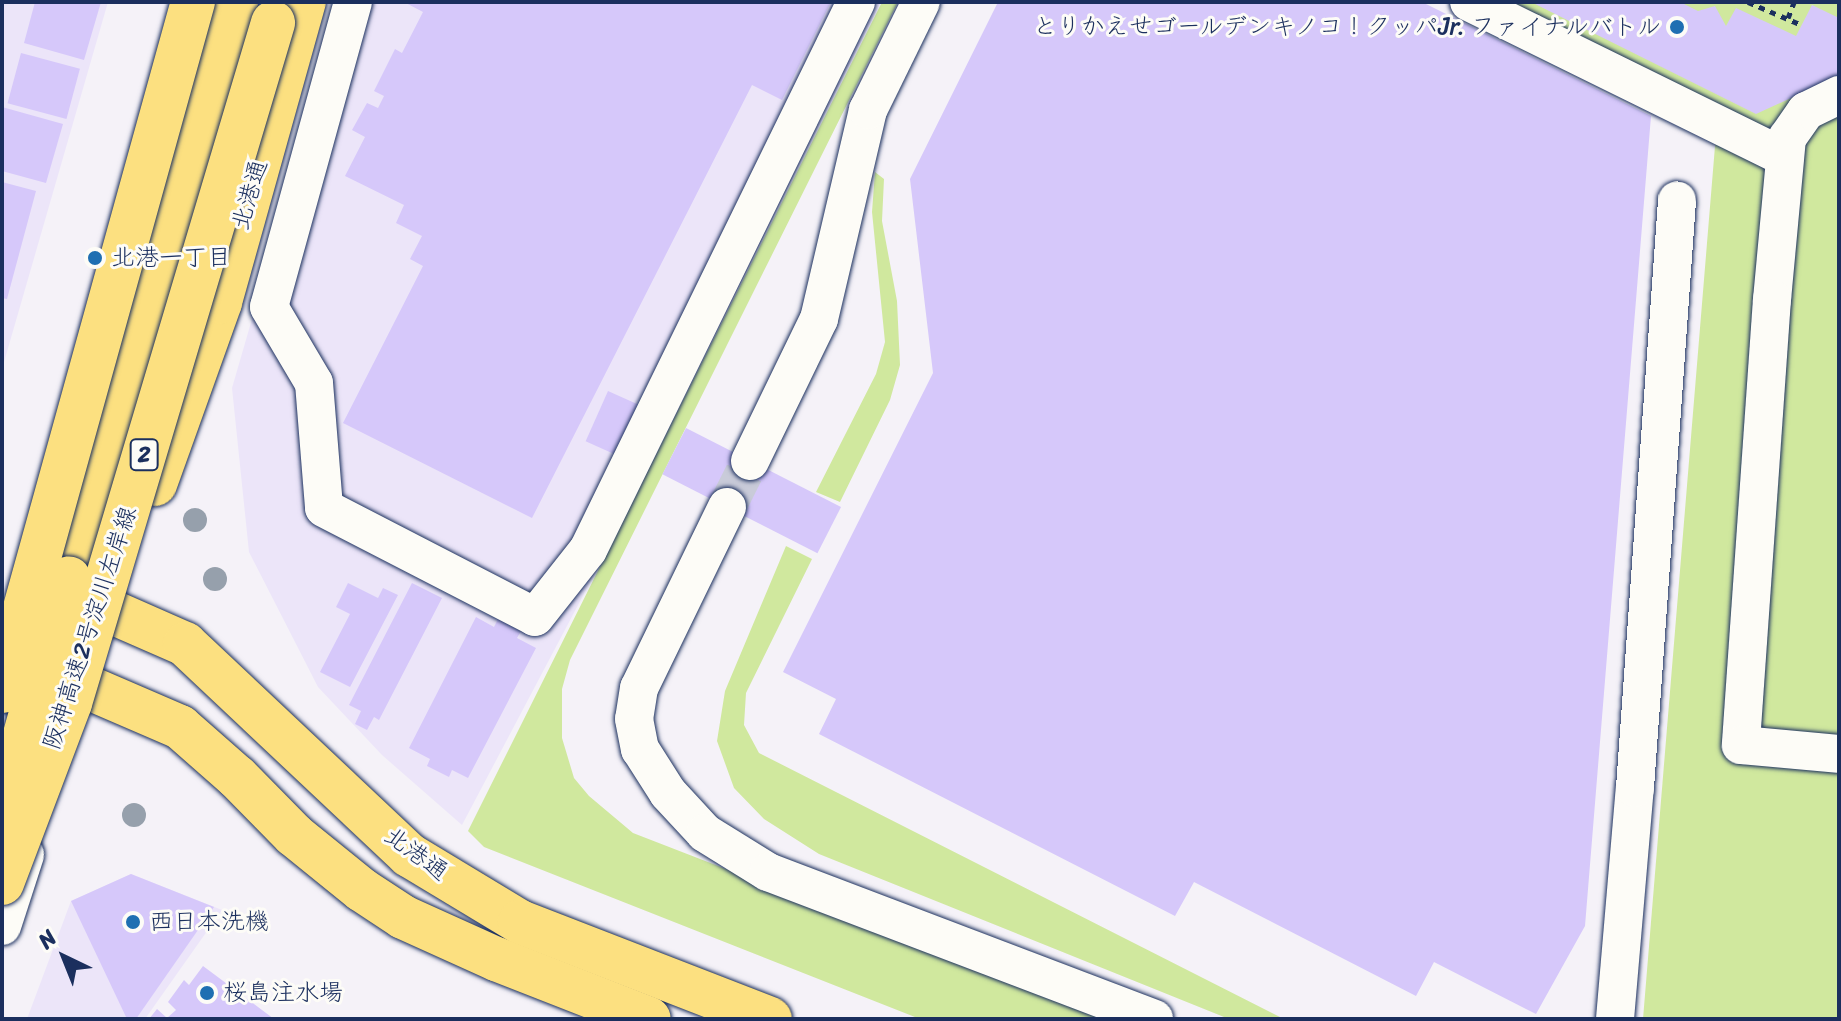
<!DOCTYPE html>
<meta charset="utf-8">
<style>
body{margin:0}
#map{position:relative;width:1841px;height:1021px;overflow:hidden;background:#f5f2f8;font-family:Sriracha,"Klee One",sans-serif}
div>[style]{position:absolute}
.built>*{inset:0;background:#ece5f9}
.green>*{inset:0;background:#d0e89e}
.building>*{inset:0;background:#d6c8fa;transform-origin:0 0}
.minor-tunnel>*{height:38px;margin-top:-19px;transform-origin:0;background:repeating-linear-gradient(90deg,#c9cbd9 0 38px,transparent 0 57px)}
.path>*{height:5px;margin-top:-2.5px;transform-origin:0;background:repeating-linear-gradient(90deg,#1b2f5e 0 6px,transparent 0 12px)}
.roads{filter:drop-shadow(0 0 2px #1b2f5e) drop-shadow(0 0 2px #1b2f5e)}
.minor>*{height:38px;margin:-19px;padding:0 19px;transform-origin:19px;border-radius:19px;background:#fdfcf7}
.major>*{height:44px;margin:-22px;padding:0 22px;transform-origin:22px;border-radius:22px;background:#fce080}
.highway>*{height:44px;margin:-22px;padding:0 22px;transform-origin:22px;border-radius:22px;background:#fce080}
.bridges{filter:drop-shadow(0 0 2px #1b2f5e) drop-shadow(0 0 2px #1b2f5e)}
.highway-bridge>*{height:44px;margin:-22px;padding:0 22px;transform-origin:22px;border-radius:22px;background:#fce080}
.trees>*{width:24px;height:24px;margin:-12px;border-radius:50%;background:#96a0ac}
.dots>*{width:22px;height:22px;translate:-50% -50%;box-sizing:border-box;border:4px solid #fdfcf7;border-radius:50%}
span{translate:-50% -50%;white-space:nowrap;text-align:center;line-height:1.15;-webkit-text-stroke:6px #fdfcf7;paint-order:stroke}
.shield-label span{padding:2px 6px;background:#fdfcf7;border:2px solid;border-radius:6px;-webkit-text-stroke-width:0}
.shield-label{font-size:22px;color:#1b2f5e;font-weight:700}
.poi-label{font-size:24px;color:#1b2f5e}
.right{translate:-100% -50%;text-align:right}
.left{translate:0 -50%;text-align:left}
.street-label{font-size:24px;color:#1b2f5e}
.frame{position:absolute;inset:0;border:4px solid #1b2f5e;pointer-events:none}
.north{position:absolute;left:24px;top:917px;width:80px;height:80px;-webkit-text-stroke:6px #fdfcf7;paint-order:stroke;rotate:317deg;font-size:22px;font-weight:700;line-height:32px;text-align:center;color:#1b2f5e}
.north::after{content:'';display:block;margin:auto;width:28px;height:36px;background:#1b2f5e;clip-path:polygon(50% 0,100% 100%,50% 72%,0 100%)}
</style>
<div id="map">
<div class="built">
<i style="clip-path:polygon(2px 2px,108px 2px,2px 369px)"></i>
<i style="clip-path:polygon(344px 2px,881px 2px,587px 588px,462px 825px,382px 755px,318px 687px,249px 552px,232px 388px)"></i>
<i style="clip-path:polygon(131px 874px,222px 910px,145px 1019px,27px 1019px,71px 901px)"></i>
</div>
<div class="green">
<i style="clip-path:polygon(882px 2px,898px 2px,570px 660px,562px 689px,562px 738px,574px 778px,589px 796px,633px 833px,1112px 1019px,920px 1019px,484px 847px,468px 831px)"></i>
<i style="clip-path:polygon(1445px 2px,1839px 2px,1839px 1019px,1643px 1019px,1716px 134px)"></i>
<i style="clip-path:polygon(875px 172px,884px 179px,882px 221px,897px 301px,900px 365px,890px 400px,840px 502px,816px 492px,876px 374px,885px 342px,872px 212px)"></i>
<i style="clip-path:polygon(786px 546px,812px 559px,746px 693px,744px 725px,759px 753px,1284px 1019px,1229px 1019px,819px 854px,764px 819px,734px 788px,717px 741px,725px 691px)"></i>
</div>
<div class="building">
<i style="clip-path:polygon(35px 2px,101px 2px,84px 60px,24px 43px)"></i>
<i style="clip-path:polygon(404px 2px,831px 2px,782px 100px,752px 85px,532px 518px,343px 423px,423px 266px,410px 259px,422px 236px,396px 223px,404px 205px,345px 176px,365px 137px,352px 130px,367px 103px,378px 108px,384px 96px,374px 91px,395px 49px,402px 53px,423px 12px)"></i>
<i style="clip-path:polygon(998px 2px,1422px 2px,1651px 116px,1585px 926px,1536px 1014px,1434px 962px,1416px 996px,1194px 882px,1175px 916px,819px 734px,836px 699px,783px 672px,933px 373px,910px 179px)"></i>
<i style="clip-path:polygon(1531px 2px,1680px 2px,1698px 11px,1715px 6px,1726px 26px,1736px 8px,1796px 36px,1812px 5px,1839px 18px,1839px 76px,1756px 114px)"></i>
<i style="left:21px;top:53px;width:61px;height:52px;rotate:15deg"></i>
<i style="clip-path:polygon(2px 107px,63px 124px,46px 183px,2px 171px)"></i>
<i style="clip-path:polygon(2px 182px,36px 191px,7px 299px,2px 298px)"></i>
<i style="left:608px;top:391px;width:36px;height:55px;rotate:24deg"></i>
<i style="left:686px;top:428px;width:174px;height:52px;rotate:27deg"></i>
<i style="clip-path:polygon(348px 583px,378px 598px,383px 588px,398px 595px,350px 687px,320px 672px,350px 614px,336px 607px)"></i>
<i style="clip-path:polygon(412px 583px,442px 598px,379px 720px,374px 717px,367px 730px,355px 724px,361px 711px,349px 705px)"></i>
<i style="clip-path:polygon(476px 617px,494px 627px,498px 619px,521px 631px,517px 638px,536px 648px,468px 778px,452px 770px,449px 777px,427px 766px,430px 759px,409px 748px)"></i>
<i style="clip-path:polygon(131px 874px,214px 907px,136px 1019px,127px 1019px,71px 901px)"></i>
<i style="clip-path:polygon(203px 966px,274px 1019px,149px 1019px,157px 1009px,167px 1018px,176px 1010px,168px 1002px,184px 980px,189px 985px)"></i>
</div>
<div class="minor-tunnel">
<i style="left:727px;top:507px;width:51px;rotate:-63.4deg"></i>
</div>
<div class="path">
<i style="left:1748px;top:2px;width:59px;rotate:23.1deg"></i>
<i style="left:1788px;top:18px;width:17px;rotate:-69deg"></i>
</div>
<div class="roads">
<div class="minor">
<i style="left:353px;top:2px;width:316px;rotate:105.4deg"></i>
<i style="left:269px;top:307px;width:88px;rotate:59.4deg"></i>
<i style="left:314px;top:383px;width:125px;rotate:85.4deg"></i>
<i style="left:324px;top:508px;width:237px;rotate:27.3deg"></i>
<i style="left:535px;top:617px;width:85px;rotate:-51.7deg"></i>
<i style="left:588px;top:550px;width:610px;rotate:-63.94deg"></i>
<i style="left:1469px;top:2px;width:351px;rotate:26.2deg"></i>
<i style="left:1839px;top:95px;width:37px;rotate:154deg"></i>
<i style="left:1806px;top:111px;width:33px;rotate:125deg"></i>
<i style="left:1787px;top:138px;width:162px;rotate:95.3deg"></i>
<i style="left:1772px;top:299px;width:447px;rotate:94deg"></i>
<i style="left:1741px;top:745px;width:98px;rotate:5.2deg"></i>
<i style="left:750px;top:461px;width:158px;rotate:-64.1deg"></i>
<i style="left:819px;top:319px;width:215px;rotate:-76.8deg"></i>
<i style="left:868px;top:110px;width:120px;rotate:-63.9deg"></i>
<i style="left:727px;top:507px;width:201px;rotate:115.9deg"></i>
<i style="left:639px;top:688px;width:31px;rotate:99deg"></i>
<i style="left:634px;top:719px;width:31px;rotate:79deg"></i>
<i style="left:640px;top:749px;width:52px;rotate:57.5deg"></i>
<i style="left:668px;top:793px;width:54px;rotate:47.2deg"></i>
<i style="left:705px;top:833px;width:74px;rotate:31.8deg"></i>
<i style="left:768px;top:872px;width:413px;rotate:20.8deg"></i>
<i style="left:2px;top:926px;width:75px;rotate:-72.1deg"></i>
<i style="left:1615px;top:1019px;width:232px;rotate:-85.1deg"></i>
<i style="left:1635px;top:788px;width:589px;rotate:-85.91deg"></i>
</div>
<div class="major">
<i style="left:155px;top:484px;width:193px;rotate:-70.3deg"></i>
<i style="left:220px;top:302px;width:312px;rotate:-74.4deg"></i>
<i style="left:62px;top:597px;width:52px;rotate:16.7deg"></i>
<i style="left:112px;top:612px;width:80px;rotate:23.7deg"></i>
<i style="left:185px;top:644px;width:308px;rotate:43.3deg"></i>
<i style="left:409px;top:855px;width:130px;rotate:31.1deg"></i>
<i style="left:520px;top:922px;width:268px;rotate:21.2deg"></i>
<i style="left:43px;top:668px;width:149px;rotate:23.3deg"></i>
<i style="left:180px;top:727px;width:76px;rotate:41.3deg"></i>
<i style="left:237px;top:777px;width:81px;rotate:45.5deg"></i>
<i style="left:294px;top:835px;width:87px;rotate:39deg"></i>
<i style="left:362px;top:890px;width:49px;rotate:33.4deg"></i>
<i style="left:403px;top:917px;width:102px;rotate:24.3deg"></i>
<i style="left:496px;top:959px;width:164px;rotate:21.4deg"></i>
</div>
<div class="highway">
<i style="left:69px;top:578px;width:600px;rotate:-73.83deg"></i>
</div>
</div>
<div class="bridges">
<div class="highway-bridge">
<i style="left:2px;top:691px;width:715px;rotate:-74.51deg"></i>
<i style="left:8px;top:795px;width:225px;rotate:-74.3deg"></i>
<i style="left:2px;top:883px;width:192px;rotate:-69.3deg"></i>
<i style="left:70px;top:703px;width:710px;rotate:-73.38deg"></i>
</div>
</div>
<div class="trees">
<i style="left:195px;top:520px"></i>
<i style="left:215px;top:579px"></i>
<i style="left:134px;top:815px"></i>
</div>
<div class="dots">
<i style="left:1677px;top:27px;background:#1f6fb2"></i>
<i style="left:95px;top:258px;background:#1f6fb2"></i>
<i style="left:133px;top:922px;background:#1f6fb2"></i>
<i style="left:207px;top:993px;background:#1f6fb2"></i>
</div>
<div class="shield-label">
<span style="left:144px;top:455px">2</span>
</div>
<div class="poi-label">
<span class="right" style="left:1661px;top:27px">とりかえせゴールデンキノコ！クッパJr. ファイナルバトル</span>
<span class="left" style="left:111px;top:258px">北港一丁目</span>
<span class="left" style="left:149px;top:922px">西日本洗機</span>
<span class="left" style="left:223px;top:993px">桜島注水場</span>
</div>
<div class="street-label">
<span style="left:250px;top:195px;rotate:-74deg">北港通</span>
<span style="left:90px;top:628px;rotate:-72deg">阪神高速2号淀川左岸線</span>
<span style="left:416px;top:854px;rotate:36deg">北港通</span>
</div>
<div class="frame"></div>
<div class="north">N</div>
</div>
